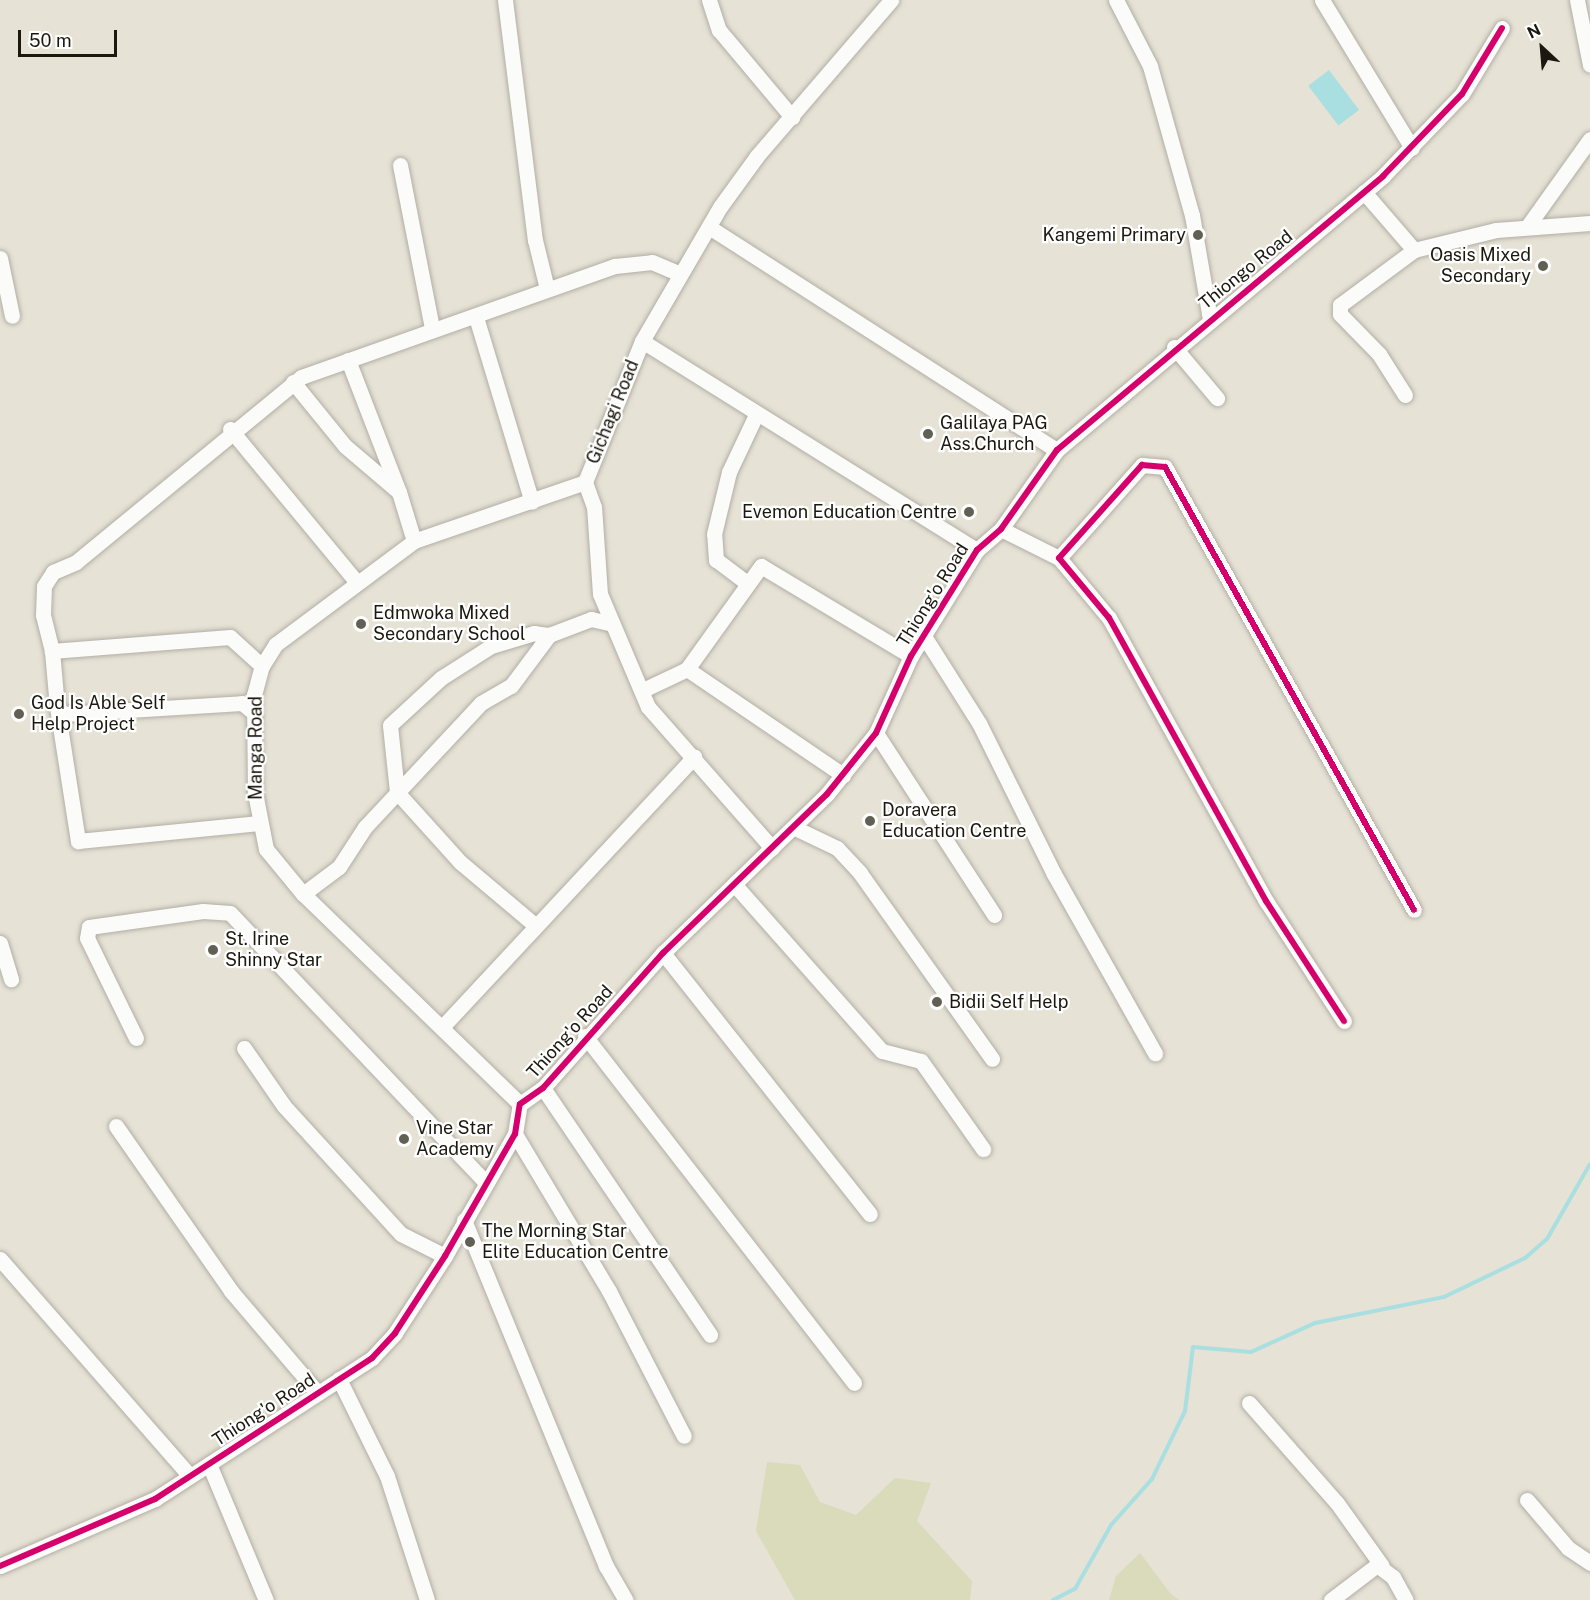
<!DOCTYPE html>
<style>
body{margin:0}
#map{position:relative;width:1590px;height:1600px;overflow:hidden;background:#e6e2d5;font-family:"Public Sans",sans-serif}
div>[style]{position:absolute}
.green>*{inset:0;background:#d9dbbb}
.water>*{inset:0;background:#a9dfe0;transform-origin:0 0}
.stream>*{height:4px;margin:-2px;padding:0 2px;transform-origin:2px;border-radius:2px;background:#a9dfe0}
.roads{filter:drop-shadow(0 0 2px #b2aea5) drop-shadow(0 0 2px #b2aea5)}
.minor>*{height:15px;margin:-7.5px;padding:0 7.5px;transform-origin:7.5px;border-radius:7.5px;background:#fbfbf9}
.cycleway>*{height:6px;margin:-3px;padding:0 3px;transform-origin:3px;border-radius:3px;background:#d6006c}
.dots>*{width:16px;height:16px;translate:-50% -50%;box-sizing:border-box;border:3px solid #fff;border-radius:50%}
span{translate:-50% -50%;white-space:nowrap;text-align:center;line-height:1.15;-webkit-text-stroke:4.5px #fff;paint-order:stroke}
.poi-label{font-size:18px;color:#1b180f}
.right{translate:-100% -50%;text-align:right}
.left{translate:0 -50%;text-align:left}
.street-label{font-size:18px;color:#1b180f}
.north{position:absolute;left:1512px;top:18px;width:60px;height:60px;-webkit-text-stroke:4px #fff;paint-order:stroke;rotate:334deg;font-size:16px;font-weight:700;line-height:24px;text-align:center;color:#1b180f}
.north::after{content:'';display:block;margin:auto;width:21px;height:27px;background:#1b180f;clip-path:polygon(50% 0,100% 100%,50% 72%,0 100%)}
.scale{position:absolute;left:18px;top:30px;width:99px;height:27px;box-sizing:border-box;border:3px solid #1b180f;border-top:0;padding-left:8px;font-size:18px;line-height:21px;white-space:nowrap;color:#1b180f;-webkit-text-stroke:4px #fff;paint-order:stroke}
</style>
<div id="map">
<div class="green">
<i style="clip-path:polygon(767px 1462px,800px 1465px,820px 1502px,856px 1515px,895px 1478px,931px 1483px,917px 1521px,972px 1581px,970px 1600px,795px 1600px,756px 1531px)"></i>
<i style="clip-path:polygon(1140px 1553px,1170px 1593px,1179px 1600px,1109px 1600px,1116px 1576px)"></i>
</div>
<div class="water">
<i style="left:1329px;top:70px;width:50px;height:26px;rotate:53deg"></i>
</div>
<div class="stream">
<i style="left:1053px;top:1600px;width:25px;rotate:-27deg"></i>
<i style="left:1075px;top:1589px;width:73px;rotate:-60.6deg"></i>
<i style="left:1111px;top:1525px;width:62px;rotate:-48.3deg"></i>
<i style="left:1152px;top:1479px;width:76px;rotate:-64.1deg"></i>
<i style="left:1185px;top:1411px;width:64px;rotate:-82.9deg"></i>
<i style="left:1193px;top:1347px;width:58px;rotate:4.9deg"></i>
<i style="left:1251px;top:1352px;width:70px;rotate:-24.4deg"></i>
<i style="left:1315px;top:1323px;width:132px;rotate:-11.4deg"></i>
<i style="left:1444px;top:1297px;width:90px;rotate:-25.7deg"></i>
<i style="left:1525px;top:1258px;width:29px;rotate:-41deg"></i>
<i style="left:1547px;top:1239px;width:86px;rotate:-60.2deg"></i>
</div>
<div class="roads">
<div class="minor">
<i style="left:505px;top:0;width:242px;rotate:82.9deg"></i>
<i style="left:535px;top:240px;width:50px;rotate:76.2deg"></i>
<i style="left:709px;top:0;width:32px;rotate:72deg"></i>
<i style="left:719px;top:30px;width:114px;rotate:50deg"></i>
<i style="left:1116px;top:0;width:74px;rotate:62.7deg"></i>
<i style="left:1150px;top:66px;width:155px;rotate:74.3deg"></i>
<i style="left:1192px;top:215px;width:106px;rotate:80.2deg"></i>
<i style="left:1322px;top:0;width:173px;rotate:58.7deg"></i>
<i style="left:1577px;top:0;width:66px;rotate:78.7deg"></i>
<i style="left:400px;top:165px;width:166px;rotate:78.9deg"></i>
<i style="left:1364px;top:192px;width:77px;rotate:49.2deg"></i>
<i style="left:1414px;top:250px;width:84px;rotate:-13.7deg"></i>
<i style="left:1496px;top:230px;width:94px;rotate:-4.3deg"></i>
<i style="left:709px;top:227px;width:413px;rotate:32.7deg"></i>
<i style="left:1527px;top:227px;width:108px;rotate:-54.4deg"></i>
<i style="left:0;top:258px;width:59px;rotate:78.3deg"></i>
<i style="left:476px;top:317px;width:193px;rotate:73.2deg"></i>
<i style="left:642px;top:341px;width:395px;rotate:32deg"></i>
<i style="left:1174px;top:347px;width:67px;rotate:49.9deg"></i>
<i style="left:348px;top:360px;width:142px;rotate:68.9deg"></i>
<i style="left:293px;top:382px;width:82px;rotate:50.9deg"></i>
<i style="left:345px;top:446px;width:71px;rotate:40.4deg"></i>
<i style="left:399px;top:492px;width:51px;rotate:73deg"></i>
<i style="left:1405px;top:395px;width:49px;rotate:-122.4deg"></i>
<i style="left:1379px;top:354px;width:56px;rotate:-134.3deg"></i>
<i style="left:1340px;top:314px;width:9px;rotate:-90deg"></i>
<i style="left:1340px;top:305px;width:92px;rotate:-36.6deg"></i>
<i style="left:230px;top:429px;width:196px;rotate:50.4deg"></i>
<i style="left:1001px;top:529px;width:65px;rotate:26.6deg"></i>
<i style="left:747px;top:583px;width:39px;rotate:-143deg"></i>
<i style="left:716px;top:560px;width:26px;rotate:-94deg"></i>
<i style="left:714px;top:534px;width:64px;rotate:-76.4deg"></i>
<i style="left:729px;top:472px;width:63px;rotate:-64.7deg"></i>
<i style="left:924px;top:636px;width:103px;rotate:57.7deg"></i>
<i style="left:979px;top:723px;width:169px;rotate:63.6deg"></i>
<i style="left:1054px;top:874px;width:206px;rotate:60.6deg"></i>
<i style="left:52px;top:651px;width:56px;rotate:84.9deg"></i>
<i style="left:57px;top:707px;width:10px;rotate:45deg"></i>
<i style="left:64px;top:714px;width:178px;rotate:-3.5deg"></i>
<i style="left:242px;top:703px;width:14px;rotate:39deg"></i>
<i style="left:262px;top:666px;width:43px;rotate:-137.8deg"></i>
<i style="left:230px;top:637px;width:179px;rotate:175.5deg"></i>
<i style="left:52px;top:651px;width:37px;rotate:-104deg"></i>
<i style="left:43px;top:615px;width:29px;rotate:-88deg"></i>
<i style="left:44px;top:586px;width:17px;rotate:-57deg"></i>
<i style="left:53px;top:572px;width:25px;rotate:-23deg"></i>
<i style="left:76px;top:562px;width:291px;rotate:-39.4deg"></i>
<i style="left:301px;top:377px;width:333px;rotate:-19.5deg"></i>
<i style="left:615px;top:266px;width:37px;rotate:-6deg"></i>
<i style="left:652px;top:262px;width:30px;rotate:23deg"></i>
<i style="left:687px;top:669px;width:189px;rotate:34.2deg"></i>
<i style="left:643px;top:690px;width:49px;rotate:-25.5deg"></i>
<i style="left:687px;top:669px;width:127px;rotate:-54.3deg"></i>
<i style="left:761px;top:566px;width:175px;rotate:31deg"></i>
<i style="left:57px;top:707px;width:136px;rotate:81.1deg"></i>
<i style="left:78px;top:841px;width:182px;rotate:-5.7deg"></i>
<i style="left:876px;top:733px;width:217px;rotate:57deg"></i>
<i style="left:795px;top:828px;width:47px;rotate:25.5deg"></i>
<i style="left:837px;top:848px;width:34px;rotate:47deg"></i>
<i style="left:860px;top:873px;width:228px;rotate:54.6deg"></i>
<i style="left:772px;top:848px;width:188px;rotate:-131.3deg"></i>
<i style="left:648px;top:707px;width:123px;rotate:-113deg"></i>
<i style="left:600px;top:594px;width:87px;rotate:-93.9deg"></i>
<i style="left:594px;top:507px;width:27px;rotate:-110deg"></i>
<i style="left:585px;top:482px;width:152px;rotate:-68deg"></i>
<i style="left:642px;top:341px;width:155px;rotate:-59.8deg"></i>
<i style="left:720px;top:207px;width:63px;rotate:-54deg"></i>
<i style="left:757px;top:156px;width:206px;rotate:-49.3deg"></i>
<i style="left:734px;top:884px;width:223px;rotate:48.5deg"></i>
<i style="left:882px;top:1051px;width:40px;rotate:14.4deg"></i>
<i style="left:921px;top:1061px;width:108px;rotate:54.8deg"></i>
<i style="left:303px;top:894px;width:45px;rotate:-36.9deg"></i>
<i style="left:339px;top:867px;width:48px;rotate:-57deg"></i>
<i style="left:365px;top:827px;width:170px;rotate:-46.9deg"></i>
<i style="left:481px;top:703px;width:34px;rotate:-30deg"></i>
<i style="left:511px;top:686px;width:64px;rotate:-53.3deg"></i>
<i style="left:536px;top:926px;width:99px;rotate:-139.9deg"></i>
<i style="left:460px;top:862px;width:94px;rotate:-132deg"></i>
<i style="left:397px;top:792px;width:67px;rotate:-96deg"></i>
<i style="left:390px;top:725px;width:69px;rotate:-42.7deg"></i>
<i style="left:441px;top:678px;width:59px;rotate:-32.6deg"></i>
<i style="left:491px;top:646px;width:45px;rotate:-16.8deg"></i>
<i style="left:534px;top:633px;width:15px;rotate:8deg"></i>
<i style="left:549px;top:635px;width:45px;rotate:-20.9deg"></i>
<i style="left:591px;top:619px;width:18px;rotate:13deg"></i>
<i style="left:0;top:943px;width:38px;rotate:73deg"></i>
<i style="left:663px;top:953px;width:333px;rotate:51.6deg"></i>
<i style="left:1344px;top:1021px;width:143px;rotate:-123deg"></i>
<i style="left:1266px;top:901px;width:324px;rotate:-119deg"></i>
<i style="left:1109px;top:618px;width:78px;rotate:-129.8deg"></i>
<i style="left:1059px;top:558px;width:125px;rotate:-48.3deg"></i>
<i style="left:1142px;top:465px;width:23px;rotate:5deg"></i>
<i style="left:1165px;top:467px;width:508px;rotate:60.66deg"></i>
<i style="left:444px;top:1025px;width:367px;rotate:-47deg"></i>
<i style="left:585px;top:1036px;width:439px;rotate:52.2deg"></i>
<i style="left:136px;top:1038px;width:111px;rotate:-116.1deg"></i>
<i style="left:87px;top:938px;width:11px;rotate:-80deg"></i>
<i style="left:89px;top:927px;width:115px;rotate:-8deg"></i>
<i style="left:203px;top:911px;width:27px;rotate:4deg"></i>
<i style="left:230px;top:913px;width:369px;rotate:46.5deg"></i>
<i style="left:244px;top:1048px;width:70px;rotate:55.4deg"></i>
<i style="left:284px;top:1106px;width:173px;rotate:47.6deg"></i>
<i style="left:401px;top:1234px;width:49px;rotate:26.6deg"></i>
<i style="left:543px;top:1088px;width:298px;rotate:55.9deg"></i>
<i style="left:520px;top:1104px;width:302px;rotate:-135.9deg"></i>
<i style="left:303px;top:894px;width:58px;rotate:-129.4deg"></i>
<i style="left:266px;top:849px;width:57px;rotate:-101.1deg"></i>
<i style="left:255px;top:793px;width:98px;rotate:-90.6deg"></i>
<i style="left:254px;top:695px;width:30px;rotate:-75deg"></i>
<i style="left:262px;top:666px;width:26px;rotate:-58deg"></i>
<i style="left:276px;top:644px;width:172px;rotate:-36.7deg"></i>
<i style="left:414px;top:541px;width:181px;rotate:-19deg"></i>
<i style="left:116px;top:1126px;width:201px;rotate:55.1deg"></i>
<i style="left:231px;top:1291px;width:133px;rotate:49.6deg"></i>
<i style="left:515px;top:1134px;width:183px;rotate:59.1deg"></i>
<i style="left:609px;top:1291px;width:163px;rotate:62.7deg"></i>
<i style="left:464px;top:1220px;width:374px;rotate:67.7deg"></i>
<i style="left:606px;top:1566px;width:39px;rotate:60deg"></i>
<i style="left:0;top:1259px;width:288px;rotate:48.8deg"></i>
<i style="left:339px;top:1379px;width:108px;rotate:63.7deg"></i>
<i style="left:387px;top:1476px;width:130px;rotate:72.1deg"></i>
<i style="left:1249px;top:1403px;width:133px;rotate:48.7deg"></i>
<i style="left:1337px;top:1503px;width:77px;rotate:54.5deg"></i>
<i style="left:209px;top:1464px;width:147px;rotate:67.3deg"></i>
<i style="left:1527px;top:1500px;width:63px;rotate:49.5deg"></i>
<i style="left:1568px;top:1548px;width:27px;rotate:34deg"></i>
<i style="left:0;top:1566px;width:169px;rotate:-23.4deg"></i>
<i style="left:155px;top:1499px;width:259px;rotate:-33deg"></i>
<i style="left:372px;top:1358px;width:34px;rotate:-47deg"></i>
<i style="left:395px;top:1333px;width:92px;rotate:-57deg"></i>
<i style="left:445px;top:1256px;width:141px;rotate:-60.2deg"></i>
<i style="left:515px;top:1134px;width:30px;rotate:-81deg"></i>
<i style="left:520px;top:1104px;width:28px;rotate:-35deg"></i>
<i style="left:543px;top:1088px;width:181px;rotate:-48.4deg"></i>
<i style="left:663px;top:953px;width:228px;rotate:-44.1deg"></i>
<i style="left:827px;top:794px;width:78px;rotate:-51.2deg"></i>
<i style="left:876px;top:733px;width:85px;rotate:-65.6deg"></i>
<i style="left:911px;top:656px;width:125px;rotate:-58.1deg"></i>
<i style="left:977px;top:550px;width:32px;rotate:-41deg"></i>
<i style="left:1001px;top:529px;width:97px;rotate:-54.7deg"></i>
<i style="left:1057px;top:450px;width:426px;rotate:-40deg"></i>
<i style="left:1383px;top:176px;width:114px;rotate:-46.1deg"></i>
<i style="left:1462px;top:94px;width:77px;rotate:-58.8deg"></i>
<i style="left:1331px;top:1600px;width:58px;rotate:-37.3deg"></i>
<i style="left:1377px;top:1565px;width:20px;rotate:37deg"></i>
<i style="left:1393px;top:1577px;width:26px;rotate:61deg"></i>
</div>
</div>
<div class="cycleway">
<i style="left:1344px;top:1021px;width:143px;rotate:-123deg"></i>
<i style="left:1266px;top:901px;width:324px;rotate:-119deg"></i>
<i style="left:1109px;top:618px;width:78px;rotate:-129.8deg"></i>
<i style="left:1059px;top:558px;width:125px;rotate:-48.3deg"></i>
<i style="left:1142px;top:465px;width:23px;rotate:5deg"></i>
<i style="left:1165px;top:467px;width:508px;rotate:60.66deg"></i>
<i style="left:0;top:1566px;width:169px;rotate:-23.4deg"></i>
<i style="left:155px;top:1499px;width:259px;rotate:-33deg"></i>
<i style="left:372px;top:1358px;width:34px;rotate:-47deg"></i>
<i style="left:395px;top:1333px;width:92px;rotate:-57deg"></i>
<i style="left:445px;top:1256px;width:141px;rotate:-60.2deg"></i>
<i style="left:515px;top:1134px;width:30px;rotate:-81deg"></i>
<i style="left:520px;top:1104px;width:28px;rotate:-35deg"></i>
<i style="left:543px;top:1088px;width:181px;rotate:-48.4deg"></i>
<i style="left:663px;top:953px;width:228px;rotate:-44.1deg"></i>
<i style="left:827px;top:794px;width:78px;rotate:-51.2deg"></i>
<i style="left:876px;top:733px;width:85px;rotate:-65.6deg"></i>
<i style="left:911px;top:656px;width:125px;rotate:-58.1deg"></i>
<i style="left:977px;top:550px;width:32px;rotate:-41deg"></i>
<i style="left:1001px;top:529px;width:97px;rotate:-54.7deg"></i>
<i style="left:1057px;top:450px;width:426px;rotate:-40deg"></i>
<i style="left:1383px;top:176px;width:114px;rotate:-46.1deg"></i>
<i style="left:1462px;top:94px;width:77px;rotate:-58.8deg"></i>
</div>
<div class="dots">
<i style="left:1198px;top:235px;background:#625f54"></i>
<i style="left:1543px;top:266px;background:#625f54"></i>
<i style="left:928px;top:434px;background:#625f54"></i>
<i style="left:969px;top:512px;background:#625f54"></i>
<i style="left:361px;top:624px;background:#625f54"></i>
<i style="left:19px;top:714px;background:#625f54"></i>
<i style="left:870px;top:821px;background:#625f54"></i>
<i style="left:213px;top:950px;background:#625f54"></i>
<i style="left:937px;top:1002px;background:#625f54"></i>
<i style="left:404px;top:1139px;background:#625f54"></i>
<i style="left:470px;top:1242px;background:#625f54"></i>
</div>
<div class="poi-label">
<span class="right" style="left:1186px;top:235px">Kangemi Primary</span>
<span class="right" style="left:1531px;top:266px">Oasis Mixed<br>Secondary</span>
<span class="left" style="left:940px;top:434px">Galilaya PAG<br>Ass.Church</span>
<span class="right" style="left:957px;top:512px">Evemon Education Centre</span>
<span class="left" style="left:373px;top:624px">Edmwoka Mixed<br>Secondary School</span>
<span class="left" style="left:31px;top:714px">God Is Able Self<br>Help Project</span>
<span class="left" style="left:882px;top:821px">Doravera<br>Education Centre</span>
<span class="left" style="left:225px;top:950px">St. Irine<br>Shinny Star</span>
<span class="left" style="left:949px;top:1002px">Bidii Self Help</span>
<span class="left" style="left:416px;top:1139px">Vine Star<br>Academy</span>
<span class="left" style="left:482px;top:1242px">The Morning Star<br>Elite Education Centre</span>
</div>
<div class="street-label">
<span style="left:1246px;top:270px;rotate:-39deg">Thiongo Road</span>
<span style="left:613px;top:412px;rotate:-68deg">Gichagi Road</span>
<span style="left:933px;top:595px;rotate:-58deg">Thiong'o Road</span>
<span style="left:256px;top:748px;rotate:-90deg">Manga Road</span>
<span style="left:570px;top:1032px;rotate:-48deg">Thiong'o Road</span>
<span style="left:264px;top:1410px;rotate:-33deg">Thiong'o Road</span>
</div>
<div class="north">N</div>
<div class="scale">50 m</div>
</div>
